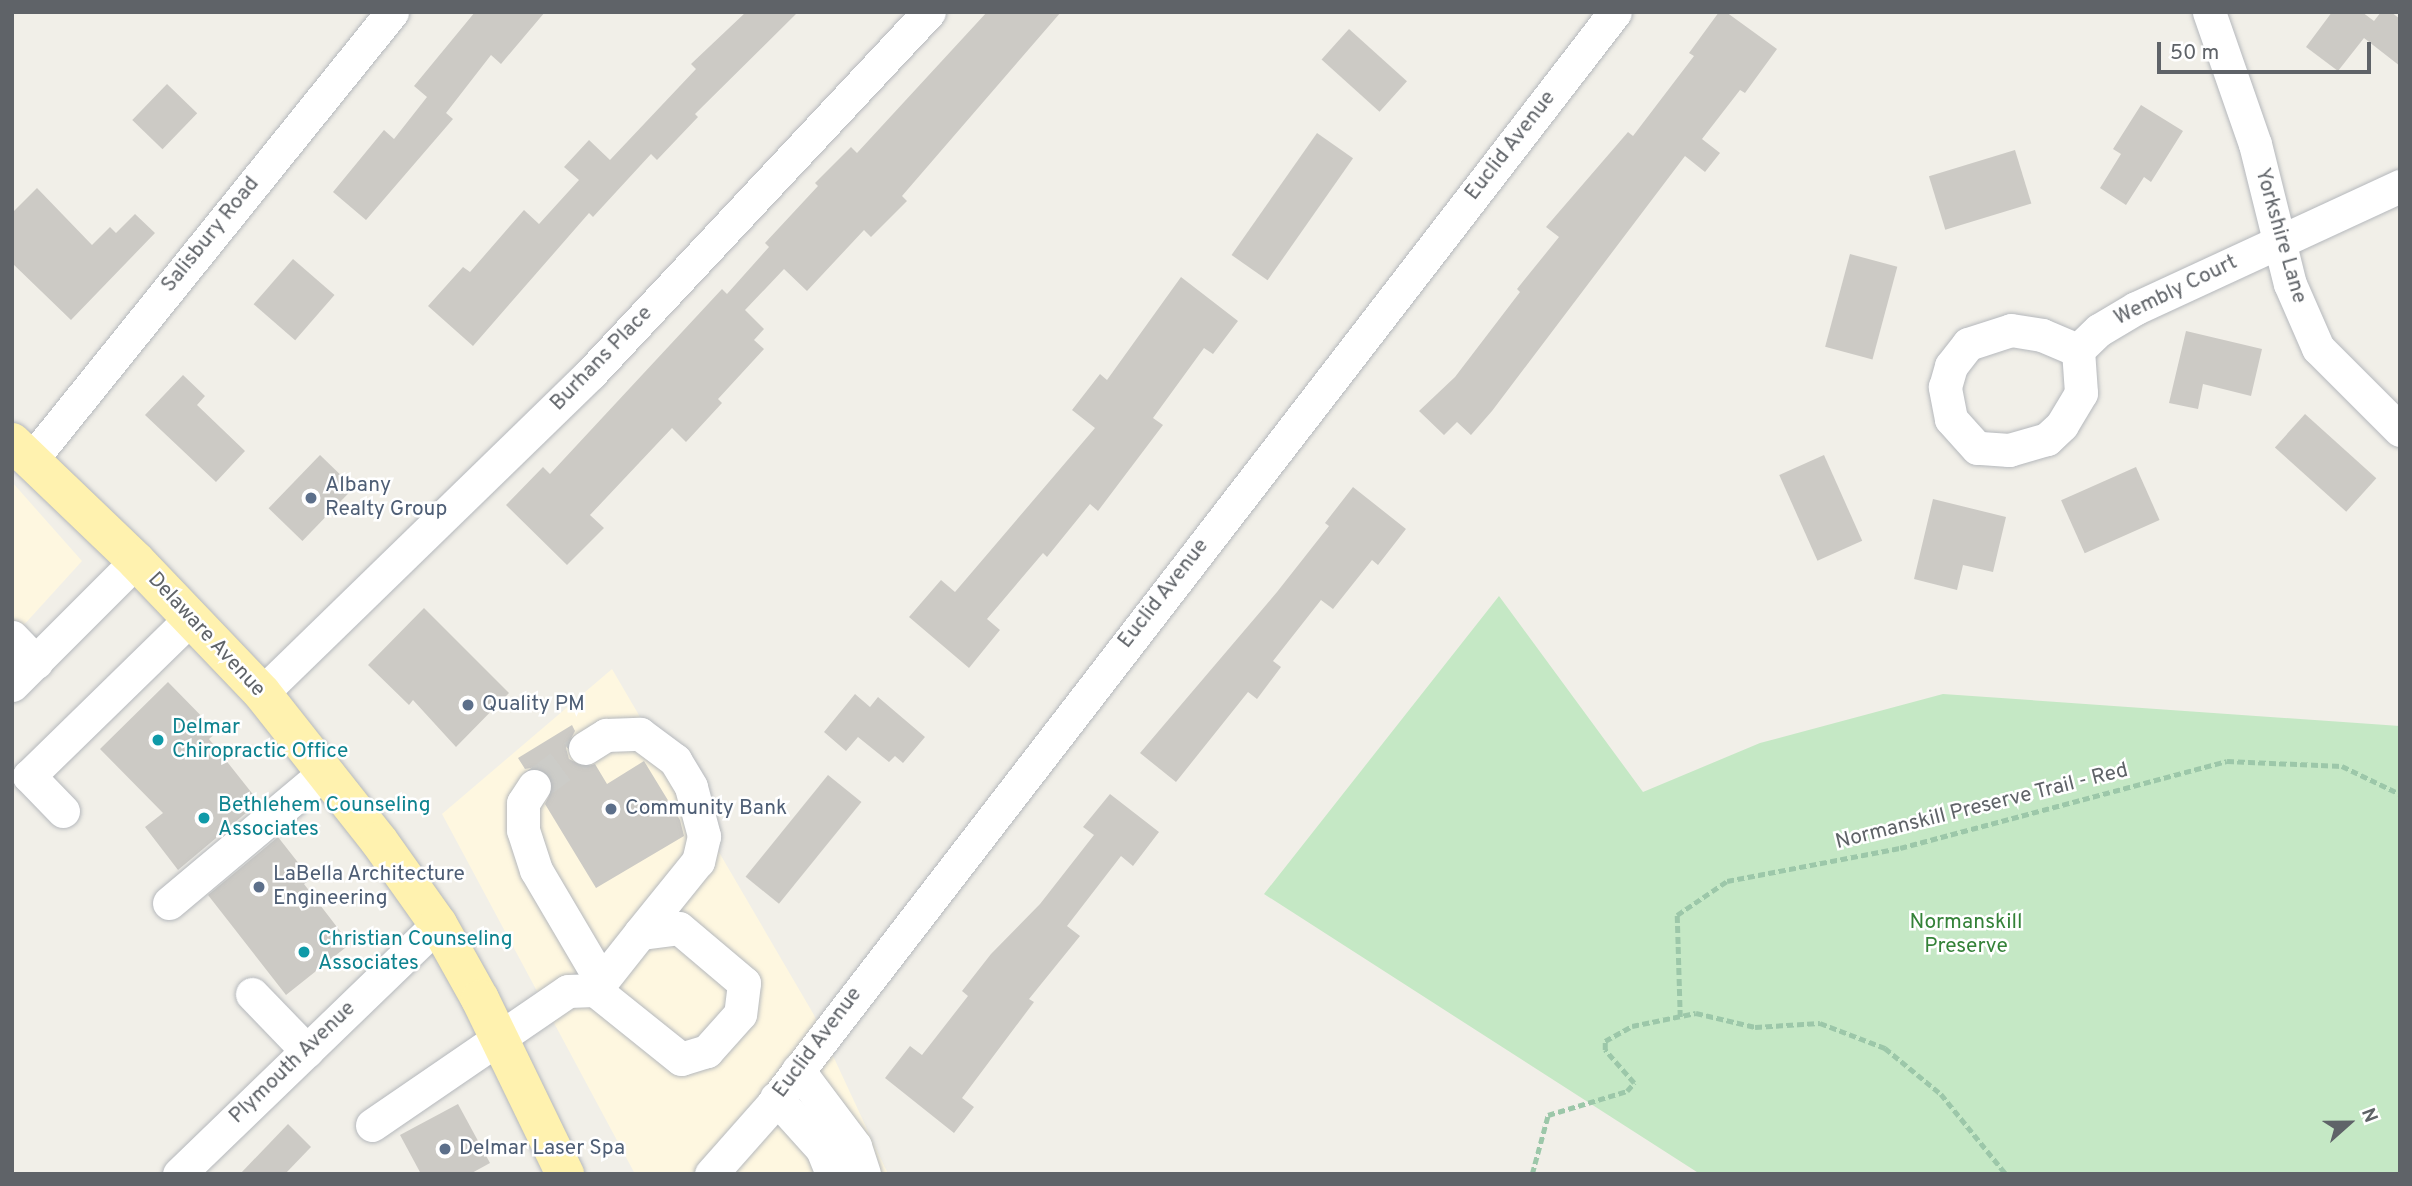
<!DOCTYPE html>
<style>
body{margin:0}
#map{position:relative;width:2412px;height:1186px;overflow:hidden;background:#f1efe8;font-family:Overpass,sans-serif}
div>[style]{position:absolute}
.commercial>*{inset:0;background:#fef7e0}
.green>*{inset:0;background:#c5e8c5}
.building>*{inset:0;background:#cccac5;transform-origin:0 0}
.minor-tunnel>*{height:33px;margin-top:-16.5px;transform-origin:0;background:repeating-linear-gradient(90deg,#ccccc8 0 33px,transparent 0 50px)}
.path>*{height:4.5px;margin-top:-2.25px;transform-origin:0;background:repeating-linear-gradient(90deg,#9cc7a9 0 7px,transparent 0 10.5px)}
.roads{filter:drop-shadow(0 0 2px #b5b8bc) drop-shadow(0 0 2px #b5b8bc)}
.minor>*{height:33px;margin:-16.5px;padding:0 16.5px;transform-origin:16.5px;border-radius:16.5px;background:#fff}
.major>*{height:38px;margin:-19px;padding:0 19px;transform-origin:19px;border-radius:19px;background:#fff2af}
.dots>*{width:19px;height:19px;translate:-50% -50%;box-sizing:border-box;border:4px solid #fff;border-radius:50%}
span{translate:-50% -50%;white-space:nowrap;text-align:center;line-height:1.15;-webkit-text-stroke:5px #fff;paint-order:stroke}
.street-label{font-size:21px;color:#5f6368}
.service-label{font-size:21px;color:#4e5e75}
.left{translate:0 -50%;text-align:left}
.culture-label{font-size:21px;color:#0d838f}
.park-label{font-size:21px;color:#348238}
.frame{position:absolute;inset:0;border:14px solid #5f6368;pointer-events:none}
.north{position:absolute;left:2314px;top:1088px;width:70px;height:70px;-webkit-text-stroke:5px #fff;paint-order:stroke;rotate:69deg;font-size:19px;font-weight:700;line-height:28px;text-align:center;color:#5f6368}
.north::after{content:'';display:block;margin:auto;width:24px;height:32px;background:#5f6368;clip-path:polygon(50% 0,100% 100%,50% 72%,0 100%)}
.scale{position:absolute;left:2157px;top:42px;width:214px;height:32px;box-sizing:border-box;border:4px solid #5f6368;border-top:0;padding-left:9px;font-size:21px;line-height:24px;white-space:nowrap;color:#5f6368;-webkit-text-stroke:5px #fff;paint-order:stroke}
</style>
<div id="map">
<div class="commercial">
<i style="clip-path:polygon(12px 482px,82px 561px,12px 638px)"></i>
<i style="clip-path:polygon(612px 669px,814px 1015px,888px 1174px,635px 1174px,442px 814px)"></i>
</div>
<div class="green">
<i style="clip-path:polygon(1499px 596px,1643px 792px,1760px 743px,1943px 694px,2400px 726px,2400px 1174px,1700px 1174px,1264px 894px)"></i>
</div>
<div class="building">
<i style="clip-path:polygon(475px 12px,545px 12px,501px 64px,491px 55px,446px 113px,453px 119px,366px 220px,333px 192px,384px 130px,394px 139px,427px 97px,414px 86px)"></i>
<i style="clip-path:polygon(746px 12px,798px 12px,695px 114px,698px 117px,657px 160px,651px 154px,593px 217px,589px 213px,473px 346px,428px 306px,463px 267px,470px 272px,524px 210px,539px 224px,579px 180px,564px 167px,589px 140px,610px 160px,696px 69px,691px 64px)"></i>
<i style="clip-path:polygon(987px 12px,1061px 12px,902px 196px,907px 201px,871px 237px,864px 230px,807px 291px,784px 269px,745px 310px,764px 329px,754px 340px,764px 349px,718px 399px,722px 403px,686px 442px,672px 428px,590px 515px,604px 528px,567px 565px,506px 505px,543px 467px,550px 474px,722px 289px,727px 294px,769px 247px,765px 243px,818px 186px,815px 183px,851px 147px,857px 153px)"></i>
<i style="clip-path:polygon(1719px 12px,1726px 12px,1777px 49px,1745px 93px,1740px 90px,1702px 139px,1720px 153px,1705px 172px,1685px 156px,1492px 411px,1471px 435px,1457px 422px,1444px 435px,1419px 411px,1455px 377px,1520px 292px,1517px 289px,1559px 237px,1546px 227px,1628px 132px,1633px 136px,1694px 56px,1689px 53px)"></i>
<i style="clip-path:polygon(2332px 12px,2362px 12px,2374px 21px,2381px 12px,2391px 12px,2400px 19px,2400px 66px,2364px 38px,2338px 71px,2306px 47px)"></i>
<i style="left:1349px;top:29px;width:78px;height:41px;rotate:42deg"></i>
<i style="left:167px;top:84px;width:42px;height:50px;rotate:44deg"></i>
<i style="clip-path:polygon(2141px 105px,2183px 131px,2151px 182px,2144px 177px,2126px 205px,2100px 188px,2121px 154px,2113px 149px)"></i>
<i style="left:1317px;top:133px;width:44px;height:149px;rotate:35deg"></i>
<i style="left:2015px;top:150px;width:56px;height:90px;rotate:73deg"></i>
<i style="clip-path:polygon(37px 188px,92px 245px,110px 227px,116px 233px,135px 214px,155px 233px,71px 320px,12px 263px,12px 213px)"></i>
<i style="left:1850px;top:254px;width:49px;height:96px;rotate:15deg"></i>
<i style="left:293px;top:259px;width:55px;height:60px;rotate:41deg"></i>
<i style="clip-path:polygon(1181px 277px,1238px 321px,1213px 354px,1204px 348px,1153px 418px,1163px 425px,1098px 511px,1090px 504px,1047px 557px,1043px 553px,987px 619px,1000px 630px,969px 668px,909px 617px,941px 580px,955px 592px,1095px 428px,1072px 410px,1100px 374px,1107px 380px)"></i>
<i style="clip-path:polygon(2186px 331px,2262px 349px,2251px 396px,2203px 384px,2198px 409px,2169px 403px)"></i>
<i style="clip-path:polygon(183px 375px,205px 396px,197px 405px,245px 451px,216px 482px,145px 415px)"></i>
<i style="left:2305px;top:414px;width:96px;height:45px;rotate:42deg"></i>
<i style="left:320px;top:455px;width:47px;height:74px;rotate:44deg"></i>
<i style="left:1824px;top:455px;width:94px;height:49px;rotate:66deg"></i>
<i style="left:2136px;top:467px;width:58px;height:82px;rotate:66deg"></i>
<i style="clip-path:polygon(1353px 487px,1406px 529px,1378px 565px,1372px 560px,1333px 609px,1321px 600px,1273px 661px,1281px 667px,1257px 699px,1248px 692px,1176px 782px,1140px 753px,1277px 592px,1329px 526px,1325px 523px)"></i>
<i style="clip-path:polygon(1933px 499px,2006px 517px,1993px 572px,1963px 565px,1957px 590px,1914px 579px)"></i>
<i style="clip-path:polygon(424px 608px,509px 693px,456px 747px,413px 700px,409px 705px,368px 665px)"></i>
<i style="clip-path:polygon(168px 682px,217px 732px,209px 739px,259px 802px,178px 870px,145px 827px,163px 813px,100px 749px)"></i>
<i style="clip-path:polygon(855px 694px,870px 707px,878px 697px,925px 737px,903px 763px,895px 756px,889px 762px,858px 737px,846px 751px,824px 732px)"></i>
<i style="clip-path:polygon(572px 725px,575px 731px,566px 748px,569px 759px,585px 767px,595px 764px,607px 784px,644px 761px,680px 820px,684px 836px,596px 888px,545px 804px,553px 788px,551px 777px,536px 767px,525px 769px,518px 758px)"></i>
<i style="left:828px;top:775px;width:43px;height:131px;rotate:39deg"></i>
<i style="clip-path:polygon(1110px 794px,1159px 832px,1133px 866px,1121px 856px,1067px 926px,1080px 936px,1029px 999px,1034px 1002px,962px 1098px,974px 1107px,954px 1133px,885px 1078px,910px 1046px,922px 1055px,968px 996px,962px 991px,991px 954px,1040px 904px,1094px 835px,1083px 827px)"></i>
<i style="clip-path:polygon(278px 837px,311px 879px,304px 884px,350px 944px,286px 995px,208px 895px)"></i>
<i style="clip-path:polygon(458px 1104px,490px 1163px,470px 1174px,421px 1174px,400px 1135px)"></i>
<i style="clip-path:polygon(288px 1124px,311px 1147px,285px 1174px,240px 1174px)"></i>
</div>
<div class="minor-tunnel">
<i style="left:534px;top:786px;width:64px;rotate:-36.7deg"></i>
</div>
<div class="path">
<i style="left:1680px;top:1017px;width:102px;rotate:-91.7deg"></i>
<i style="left:1677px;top:915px;width:60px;rotate:-34.2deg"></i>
<i style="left:1727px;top:881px;width:176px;rotate:-10.8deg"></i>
<i style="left:1900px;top:848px;width:338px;rotate:-14.9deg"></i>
<i style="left:2227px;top:761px;width:115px;rotate:2.5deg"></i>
<i style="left:2342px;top:766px;width:64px;rotate:25.8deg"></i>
<i style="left:1532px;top:1174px;width:61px;rotate:-74.8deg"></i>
<i style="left:1548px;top:1115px;width:83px;rotate:-16.9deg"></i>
<i style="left:1627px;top:1091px;width:11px;rotate:-49deg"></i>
<i style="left:1634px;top:1083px;width:44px;rotate:-131.3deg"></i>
<i style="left:1605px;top:1050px;width:9px;rotate:-90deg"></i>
<i style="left:1605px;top:1041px;width:31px;rotate:-29deg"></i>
<i style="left:1632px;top:1026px;width:65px;rotate:-11.5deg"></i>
<i style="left:1696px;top:1013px;width:61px;rotate:13.3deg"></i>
<i style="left:1755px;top:1027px;width:65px;rotate:-3.5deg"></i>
<i style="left:1820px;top:1023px;width:70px;rotate:21deg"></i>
<i style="left:1885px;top:1048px;width:72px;rotate:39.4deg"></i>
<i style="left:1941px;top:1094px;width:103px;rotate:50.9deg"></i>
</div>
<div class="roads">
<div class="minor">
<i style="left:2209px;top:12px;width:140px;rotate:70.8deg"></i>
<i style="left:2255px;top:144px;width:144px;rotate:76deg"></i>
<i style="left:2290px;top:284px;width:70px;rotate:66.4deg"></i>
<i style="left:2318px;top:348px;width:116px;rotate:45deg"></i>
<i style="left:2011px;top:330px;width:31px;rotate:9deg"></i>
<i style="left:2042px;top:335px;width:39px;rotate:23deg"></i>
<i style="left:2078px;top:350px;width:43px;rotate:86deg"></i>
<i style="left:2081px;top:393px;width:37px;rotate:121deg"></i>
<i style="left:2062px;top:425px;width:21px;rotate:137deg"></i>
<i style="left:2047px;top:439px;width:40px;rotate:164deg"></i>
<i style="left:2009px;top:450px;width:32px;rotate:-176deg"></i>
<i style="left:1977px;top:448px;width:39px;rotate:-132deg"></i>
<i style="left:1951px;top:419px;width:33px;rotate:-101deg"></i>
<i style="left:1945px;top:387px;width:22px;rotate:-74deg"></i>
<i style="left:1951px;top:366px;width:28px;rotate:-52deg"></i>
<i style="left:1968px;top:344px;width:45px;rotate:-18deg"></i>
<i style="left:2078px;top:350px;width:29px;rotate:-44deg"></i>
<i style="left:2099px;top:330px;width:43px;rotate:-30.7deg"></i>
<i style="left:2136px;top:308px;width:291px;rotate:-24.8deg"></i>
<i style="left:32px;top:459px;width:574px;rotate:-51.15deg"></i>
<i style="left:12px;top:637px;width:35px;rotate:46deg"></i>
<i style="left:12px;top:685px;width:175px;rotate:-45deg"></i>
<i style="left:262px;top:693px;width:458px;rotate:-44.2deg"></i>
<i style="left:590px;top:374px;width:496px;rotate:-46.9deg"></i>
<i style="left:585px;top:748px;width:25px;rotate:-32deg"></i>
<i style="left:606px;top:735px;width:34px;rotate:-2deg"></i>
<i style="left:640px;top:734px;width:44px;rotate:36.6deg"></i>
<i style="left:675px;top:760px;width:31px;rotate:59deg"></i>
<i style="left:691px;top:787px;width:51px;rotate:75.1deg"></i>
<i style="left:704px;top:836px;width:26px;rotate:103deg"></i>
<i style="left:698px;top:861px;width:92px;rotate:128.9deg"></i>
<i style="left:534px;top:786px;width:20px;rotate:123deg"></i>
<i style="left:523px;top:803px;width:27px;rotate:90deg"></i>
<i style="left:523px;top:830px;width:42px;rotate:72deg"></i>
<i style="left:536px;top:870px;width:130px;rotate:59.5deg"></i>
<i style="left:63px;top:811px;width:49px;rotate:-134.2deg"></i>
<i style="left:29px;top:776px;width:226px;rotate:-44.3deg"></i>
<i style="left:169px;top:903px;width:204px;rotate:-40deg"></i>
<i style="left:252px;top:994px;width:79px;rotate:46deg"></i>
<i style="left:798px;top:1070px;width:95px;rotate:53.1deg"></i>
<i style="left:855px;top:1146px;width:29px;rotate:72deg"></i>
<i style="left:776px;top:1098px;width:69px;rotate:48deg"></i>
<i style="left:822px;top:1149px;width:27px;rotate:68deg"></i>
<i style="left:372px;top:1125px;width:237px;rotate:-34.4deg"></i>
<i style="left:568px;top:991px;width:27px;rotate:-2deg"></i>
<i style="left:595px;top:990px;width:73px;rotate:-51.7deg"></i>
<i style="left:640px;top:933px;width:39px;rotate:-7deg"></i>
<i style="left:679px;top:928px;width:85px;rotate:40.2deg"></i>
<i style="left:744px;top:983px;width:31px;rotate:97deg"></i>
<i style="left:740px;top:1014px;width:50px;rotate:131.7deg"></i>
<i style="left:707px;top:1051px;width:27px;rotate:163deg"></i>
<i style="left:681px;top:1059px;width:110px;rotate:-141.3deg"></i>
<i style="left:179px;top:1174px;width:360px;rotate:-44deg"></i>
<i style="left:711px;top:1174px;width:92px;rotate:-48.5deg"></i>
<i style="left:772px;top:1105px;width:1380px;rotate:-52.36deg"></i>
</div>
<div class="major">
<i style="left:12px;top:442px;width:172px;rotate:43.8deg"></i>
<i style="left:136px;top:561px;width:182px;rotate:46.3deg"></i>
<i style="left:262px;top:693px;width:189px;rotate:51.7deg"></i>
<i style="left:379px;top:841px;width:102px;rotate:54.6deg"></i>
<i style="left:438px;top:924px;width:86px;rotate:60.8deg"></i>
<i style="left:480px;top:999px;width:195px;rotate:64.1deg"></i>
</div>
</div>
<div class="dots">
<i style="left:311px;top:498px;background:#5c6f8a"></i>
<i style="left:468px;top:705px;background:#5c6f8a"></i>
<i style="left:158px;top:740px;background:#0f9aa8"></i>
<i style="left:611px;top:809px;background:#5c6f8a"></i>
<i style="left:204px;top:818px;background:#0f9aa8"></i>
<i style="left:259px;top:887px;background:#5c6f8a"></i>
<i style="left:304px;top:952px;background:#0f9aa8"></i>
<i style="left:445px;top:1149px;background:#5c6f8a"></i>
</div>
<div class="street-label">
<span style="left:1511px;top:146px;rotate:-52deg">Euclid Avenue</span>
<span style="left:211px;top:235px;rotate:-51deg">Salisbury Road</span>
<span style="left:2280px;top:236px;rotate:74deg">Yorkshire Lane</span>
<span style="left:2176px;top:291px;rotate:-26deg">Wembly Court</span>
<span style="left:602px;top:359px;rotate:-46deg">Burhans Place</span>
<span style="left:1164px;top:594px;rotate:-52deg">Euclid Avenue</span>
<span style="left:206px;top:635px;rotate:47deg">Delaware Avenue</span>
<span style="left:1982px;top:807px;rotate:-14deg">Normanskill Preserve Trail - Red</span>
<span style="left:818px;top:1043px;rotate:-53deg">Euclid Avenue</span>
<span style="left:293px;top:1063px;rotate:-44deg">Plymouth Avenue</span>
</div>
<div class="service-label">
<span class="left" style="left:325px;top:498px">Albany<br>Realty Group</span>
<span class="left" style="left:482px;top:705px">Quality PM</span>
<span class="left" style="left:625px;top:809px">Community Bank</span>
<span class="left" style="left:273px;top:887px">LaBella Architecture<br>Engineering</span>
<span class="left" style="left:459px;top:1149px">Delmar Laser Spa</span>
</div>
<div class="culture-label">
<span class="left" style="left:172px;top:740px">Delmar<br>Chiropractic Office</span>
<span class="left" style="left:218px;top:818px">Bethlehem Counseling<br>Associates</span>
<span class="left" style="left:318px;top:952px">Christian Counseling<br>Associates</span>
</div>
<div class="park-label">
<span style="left:1966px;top:935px">Normanskill<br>Preserve</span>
</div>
<div class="frame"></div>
<div class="north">N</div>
<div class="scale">50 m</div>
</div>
